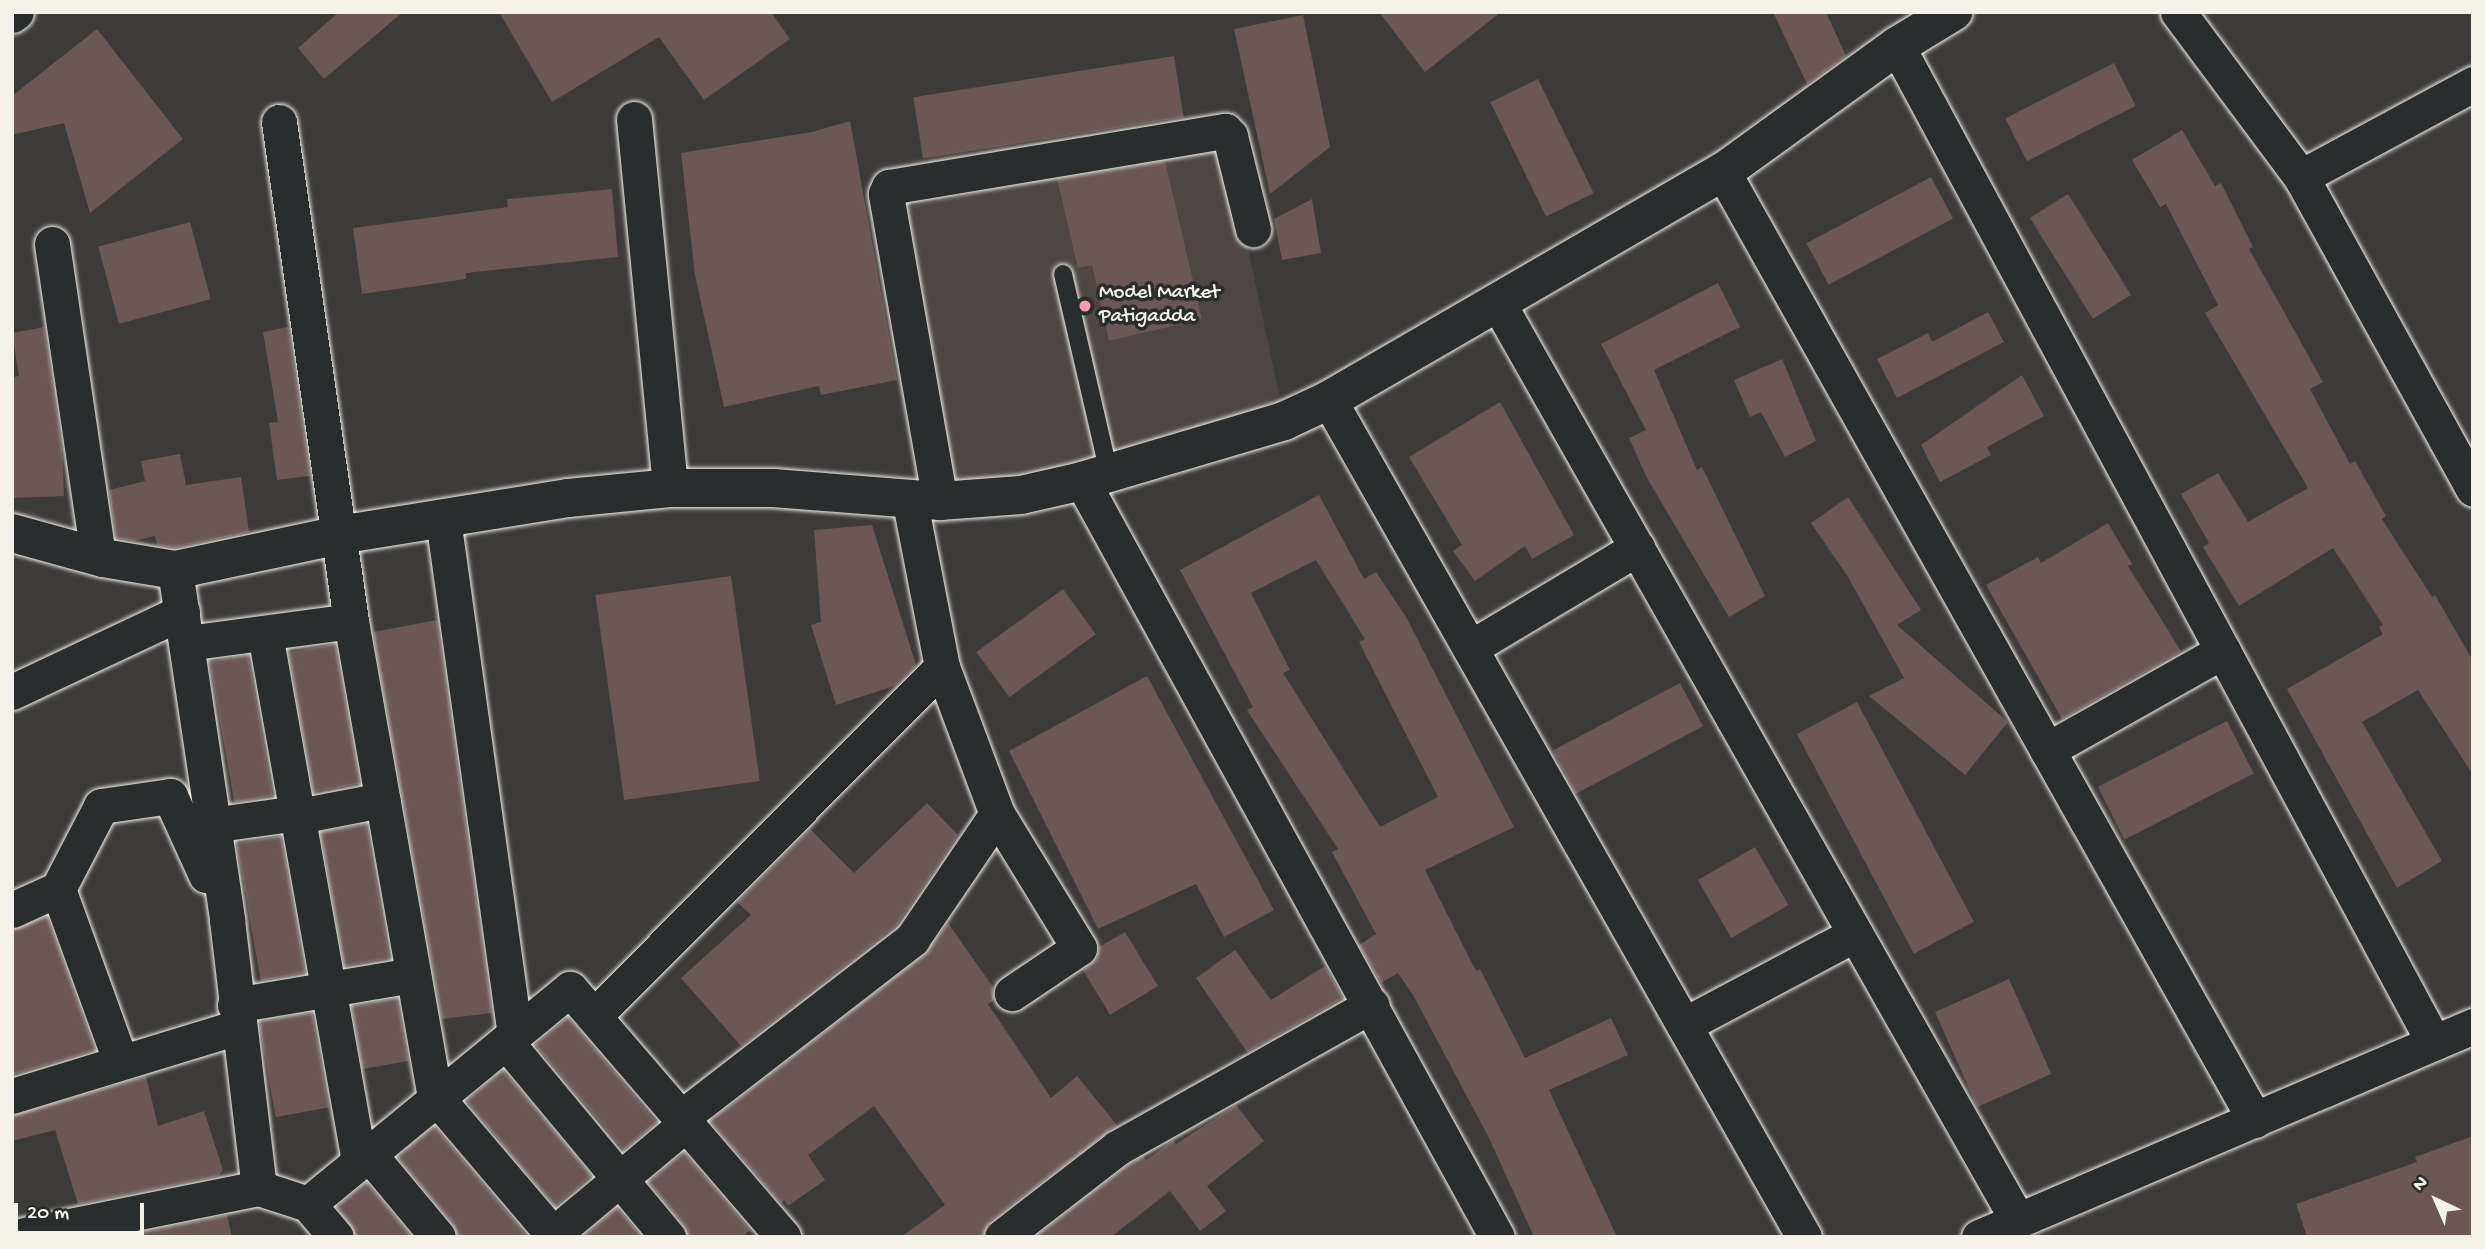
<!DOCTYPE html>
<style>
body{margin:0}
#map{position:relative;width:2485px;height:1249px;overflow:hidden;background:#3d3a3a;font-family:"Gochi Hand",sans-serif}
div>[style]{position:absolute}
.built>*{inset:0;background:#4d4645;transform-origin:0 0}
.building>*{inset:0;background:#6a5756;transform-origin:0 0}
.roads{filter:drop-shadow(0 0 2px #f4f1e8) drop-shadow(0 0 2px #f4f1e8)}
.lane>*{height:18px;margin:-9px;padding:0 9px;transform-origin:9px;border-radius:9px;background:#2a2d2e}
.street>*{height:35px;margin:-17.5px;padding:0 17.5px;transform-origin:17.5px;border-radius:17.5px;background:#2a2d2e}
.secondary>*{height:38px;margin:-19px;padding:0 19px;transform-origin:19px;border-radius:19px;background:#2a2d2e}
.dots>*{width:19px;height:19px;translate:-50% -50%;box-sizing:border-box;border:4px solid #2a2d2e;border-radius:50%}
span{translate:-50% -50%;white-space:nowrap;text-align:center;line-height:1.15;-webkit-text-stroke:7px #2a2d2e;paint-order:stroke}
.poi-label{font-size:21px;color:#f4f1e8}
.left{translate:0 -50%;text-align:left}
.frame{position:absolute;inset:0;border:14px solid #f4f1e8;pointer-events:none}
.north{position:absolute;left:2401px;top:1165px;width:70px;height:70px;-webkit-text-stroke:5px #2a2d2e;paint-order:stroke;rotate:316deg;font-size:19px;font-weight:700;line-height:28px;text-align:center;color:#f4f1e8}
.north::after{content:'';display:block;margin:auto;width:24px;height:32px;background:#f4f1e8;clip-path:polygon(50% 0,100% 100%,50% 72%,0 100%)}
.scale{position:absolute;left:14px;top:1203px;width:130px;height:32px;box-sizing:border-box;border:4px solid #f4f1e8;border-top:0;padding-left:9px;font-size:21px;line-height:24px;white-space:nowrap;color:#f4f1e8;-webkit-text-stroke:5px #2a2d2e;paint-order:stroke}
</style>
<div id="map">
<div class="built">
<i style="left:1225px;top:140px;width:287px;height:339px;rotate:78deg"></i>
</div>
<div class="building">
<i style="clip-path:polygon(339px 12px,403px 12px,324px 79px,298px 48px)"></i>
<i style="clip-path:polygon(499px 12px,771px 12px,790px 39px,704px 100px,659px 37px,552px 102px)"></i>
<i style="clip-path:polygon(1379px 12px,1501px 12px,1425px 72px)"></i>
<i style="clip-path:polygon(1773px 12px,1826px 12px,1846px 56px,1807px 84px)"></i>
<i style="clip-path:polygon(1303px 15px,1330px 147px,1270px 194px,1234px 29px)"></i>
<i style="clip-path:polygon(97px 29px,183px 139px,90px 213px,64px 123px,12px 135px,12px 96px)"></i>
<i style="left:1174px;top:56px;width:62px;height:264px;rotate:81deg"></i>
<i style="left:2114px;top:63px;width:48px;height:122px;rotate:63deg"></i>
<i style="left:1538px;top:79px;width:127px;height:53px;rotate:64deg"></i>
<i style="clip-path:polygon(850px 121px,897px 380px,821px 395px,819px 386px,724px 407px,695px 275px,681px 153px,812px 132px)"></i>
<i style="clip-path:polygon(2182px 130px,2215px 186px,2221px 183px,2253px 247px,2249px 249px,2323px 382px,2310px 389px,2350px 464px,2355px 461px,2386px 516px,2382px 519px,2432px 597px,2435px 595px,2473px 661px,2473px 775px,2418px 690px,2362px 722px,2442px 861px,2397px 888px,2287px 689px,2383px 634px,2379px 627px,2383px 625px,2333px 548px,2239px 606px,2203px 547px,2209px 543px,2181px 494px,2218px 473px,2248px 522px,2308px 488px,2205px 313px,2218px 305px,2166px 204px,2160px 207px,2132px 160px)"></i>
<i style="clip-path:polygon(1165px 161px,1202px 319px,1109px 341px,1092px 265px,1078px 268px,1057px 179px)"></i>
<i style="left:1931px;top:177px;width:47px;height:141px;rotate:62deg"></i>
<i style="clip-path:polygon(612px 189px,618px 257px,466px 273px,466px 279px,362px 294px,353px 228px,508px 207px,507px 199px)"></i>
<i style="left:2068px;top:194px;width:119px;height:45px;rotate:58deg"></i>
<i style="clip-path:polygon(1312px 199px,1321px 253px,1282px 260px,1274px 219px)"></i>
<i style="left:190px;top:222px;width:80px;height:95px;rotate:75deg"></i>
<i style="clip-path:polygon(1718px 283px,1740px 327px,1654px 370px,1697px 470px,1702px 467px,1765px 596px,1729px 617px,1647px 478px,1629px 438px,1646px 430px,1601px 344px)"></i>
<i style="clip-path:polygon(1988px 312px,2004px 342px,1897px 398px,1877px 359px,1928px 333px,1932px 342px)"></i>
<i style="clip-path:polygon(44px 327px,62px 450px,64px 496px,12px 498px,12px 377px,19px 376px,12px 333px)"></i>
<i style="clip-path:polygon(288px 327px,310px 476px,277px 480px,269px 423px,278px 422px,263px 332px)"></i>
<i style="clip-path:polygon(1782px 359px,1816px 441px,1785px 457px,1761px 412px,1750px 417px,1734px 380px)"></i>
<i style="clip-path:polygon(2022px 375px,2044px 416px,1987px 447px,1991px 455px,1940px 482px,1921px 445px)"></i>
<i style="clip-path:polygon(1500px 402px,1574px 535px,1532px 559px,1525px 546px,1475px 581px,1453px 551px,1462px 545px,1409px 457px)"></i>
<i style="clip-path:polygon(180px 454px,186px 485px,241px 477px,249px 532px,174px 548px,157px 545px,155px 536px,134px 541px,116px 538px,109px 490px,145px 481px,141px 461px)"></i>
<i style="clip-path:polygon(evenodd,1319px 495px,1364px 579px,1376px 572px,1406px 617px,1514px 827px,1425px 870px,1476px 971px,1480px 969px,1525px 1058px,1611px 1018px,1628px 1055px,1549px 1090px,1617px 1237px,1534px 1237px,1489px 1138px,1413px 995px,1398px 973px,1381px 983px,1359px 945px,1376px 934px,1332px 852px,1338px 849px,1247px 710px,1253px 707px,1180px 570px,1319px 495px,1316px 560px,1365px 639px,1359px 642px,1438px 797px,1380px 827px,1283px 673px,1290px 670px,1251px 593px,1316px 560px)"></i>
<i style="clip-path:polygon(1848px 497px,1921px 610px,1897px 625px,2008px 722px,1965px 775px,1869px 696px,1904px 678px,1848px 577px,1811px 523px)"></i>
<i style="clip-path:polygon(2108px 523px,2132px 564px,2128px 566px,2181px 651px,2062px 719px,1986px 585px,2038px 557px,2041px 563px)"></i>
<i style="clip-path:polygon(872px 525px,916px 665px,894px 686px,836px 705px,811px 625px,821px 622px,814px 530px)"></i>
<i style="left:731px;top:576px;width:207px;height:137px;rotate:82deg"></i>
<i style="left:1063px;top:589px;width:56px;height:107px;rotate:54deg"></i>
<i style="clip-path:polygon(437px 620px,492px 1013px,442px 1019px,373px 632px)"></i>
<i style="left:335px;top:644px;width:142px;height:47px;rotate:80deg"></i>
<i style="left:248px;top:655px;width:143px;height:39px;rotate:80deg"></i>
<i style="clip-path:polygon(1147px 676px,1274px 910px,1224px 937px,1196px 884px,1098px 929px,1009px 751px)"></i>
<i style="left:1680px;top:683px;width:49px;height:144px;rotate:62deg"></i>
<i style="left:1857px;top:702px;width:249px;height:68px;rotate:62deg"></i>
<i style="left:2227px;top:721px;width:59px;height:145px;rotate:63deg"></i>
<i style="clip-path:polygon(927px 803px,958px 835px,897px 925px,741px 1046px,681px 978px,751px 915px,737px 902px,810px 829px,854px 873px)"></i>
<i style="left:366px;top:824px;width:136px;height:46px;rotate:80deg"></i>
<i style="left:281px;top:836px;width:139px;height:45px;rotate:80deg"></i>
<i style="left:1755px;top:847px;width:67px;height:66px;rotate:60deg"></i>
<i style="clip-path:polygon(47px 916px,95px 1050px,12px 1075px,12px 930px)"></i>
<i style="clip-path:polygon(948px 923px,993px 987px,994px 1000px,988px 1004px,1051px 1098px,1077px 1076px,1117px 1125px,990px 1221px,982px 1237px,901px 1237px,945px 1205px,874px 1106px,808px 1155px,825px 1180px,788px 1206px,784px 1200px,781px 1203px,710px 1121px,924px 955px)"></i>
<i style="clip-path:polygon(1125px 932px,1158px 986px,1110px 1015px,1083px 970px,1097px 958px,1099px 947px)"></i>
<i style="clip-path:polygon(1235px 950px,1271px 1000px,1325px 966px,1343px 998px,1247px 1052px,1196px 978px)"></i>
<i style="left:2009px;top:979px;width:104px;height:81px;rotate:66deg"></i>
<i style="left:397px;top:998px;width:64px;height:46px;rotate:80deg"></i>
<i style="left:312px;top:1012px;width:97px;height:54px;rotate:80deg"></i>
<i style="left:568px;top:1017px;width:138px;height:43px;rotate:50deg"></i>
<i style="left:503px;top:1070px;width:138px;height:48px;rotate:50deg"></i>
<i style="clip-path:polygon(146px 1076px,158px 1126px,204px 1111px,223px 1170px,218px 1176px,78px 1204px,55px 1130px,12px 1141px,12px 1116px)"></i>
<i style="clip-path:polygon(1236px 1105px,1264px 1141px,1207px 1186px,1226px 1211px,1200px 1231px,1170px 1191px,1111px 1237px,1035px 1237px,1128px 1165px,1143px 1156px,1146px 1160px,1173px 1140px,1176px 1144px)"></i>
<i style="clip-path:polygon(434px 1126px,528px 1237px,458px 1237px,453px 1224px,397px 1157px)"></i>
<i style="clip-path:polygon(2473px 1136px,2473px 1237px,2307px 1237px,2296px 1204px,2417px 1162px,2415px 1157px)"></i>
<i style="clip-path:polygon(684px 1152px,750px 1230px,742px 1237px,688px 1237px,683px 1224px,648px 1182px)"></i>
<i style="clip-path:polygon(366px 1182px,412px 1237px,356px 1237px,337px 1207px)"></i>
<i style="clip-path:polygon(617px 1207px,642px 1237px,582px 1237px)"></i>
<i style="clip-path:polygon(227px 1215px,232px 1237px,118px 1237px)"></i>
</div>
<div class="roads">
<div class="lane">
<i style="left:1063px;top:274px;width:204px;rotate:77deg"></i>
</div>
<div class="street">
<i style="left:2178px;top:12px;width:206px;rotate:53.3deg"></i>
<i style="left:2301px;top:177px;width:356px;rotate:61.1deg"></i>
<i style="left:12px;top:15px;width:5px;rotate:-37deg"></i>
<i style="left:1897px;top:46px;width:1132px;rotate:61.69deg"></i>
<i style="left:634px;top:119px;width:371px;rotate:84.4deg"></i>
<i style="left:279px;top:122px;width:504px;rotate:81.79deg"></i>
<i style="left:351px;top:621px;width:482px;rotate:80deg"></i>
<i style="left:435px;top:1096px;width:185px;rotate:49.6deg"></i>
<i style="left:1723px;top:172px;width:1087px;rotate:60.7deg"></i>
<i style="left:2301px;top:177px;width:196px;rotate:-28.4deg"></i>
<i style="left:52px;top:244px;width:316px;rotate:81.6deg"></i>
<i style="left:1498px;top:303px;width:1055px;rotate:60.47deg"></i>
<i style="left:1329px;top:400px;width:962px;rotate:60.42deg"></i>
<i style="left:1082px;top:481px;width:862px;rotate:61.24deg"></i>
<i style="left:940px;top:501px;width:312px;rotate:-100deg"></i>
<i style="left:886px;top:194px;width:8px;rotate:-67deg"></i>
<i style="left:889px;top:187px;width:341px;rotate:-9.5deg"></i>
<i style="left:1225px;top:131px;width:7px;rotate:45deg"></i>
<i style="left:1230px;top:136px;width:96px;rotate:76.1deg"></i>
<i style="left:443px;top:519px;width:521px;rotate:82.06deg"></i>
<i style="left:175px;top:570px;width:354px;rotate:81.5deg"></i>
<i style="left:227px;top:920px;width:270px;rotate:83.2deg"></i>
<i style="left:265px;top:634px;width:535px;rotate:79.89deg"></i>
<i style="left:187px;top:643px;width:165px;rotate:-7.6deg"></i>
<i style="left:1470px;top:648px;width:195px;rotate:-30.9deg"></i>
<i style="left:12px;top:692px;width:188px;rotate:-25.2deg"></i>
<i style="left:2047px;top:750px;width:202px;rotate:-29.4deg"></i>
<i style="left:997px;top:814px;width:157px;rotate:58.5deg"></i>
<i style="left:1079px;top:948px;width:81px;rotate:146.1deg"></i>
<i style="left:211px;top:825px;width:88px;rotate:-7.9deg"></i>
<i style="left:298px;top:813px;width:3px;rotate:72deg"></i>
<i style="left:299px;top:816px;width:85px;rotate:-10.9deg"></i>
<i style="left:58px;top:889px;width:182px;rotate:70.1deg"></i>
<i style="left:12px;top:910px;width:51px;rotate:-24.5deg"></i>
<i style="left:58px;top:889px;width:93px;rotate:-62.6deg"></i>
<i style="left:101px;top:806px;width:70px;rotate:-8.2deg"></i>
<i style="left:170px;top:796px;width:87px;rotate:65.5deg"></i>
<i style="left:235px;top:1005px;width:180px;rotate:-9.6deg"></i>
<i style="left:594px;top:1016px;width:493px;rotate:-45.1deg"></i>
<i style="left:1684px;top:1025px;width:194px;rotate:-28deg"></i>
<i style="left:506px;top:1042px;width:254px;rotate:50.3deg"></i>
<i style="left:12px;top:1096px;width:236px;rotate:-17deg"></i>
<i style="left:682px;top:1117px;width:291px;rotate:-37.7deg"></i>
<i style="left:912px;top:939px;width:151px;rotate:-55.8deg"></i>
<i style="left:997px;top:814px;width:157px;rotate:-110.5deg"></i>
<i style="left:942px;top:667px;width:172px;rotate:-101deg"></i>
<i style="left:368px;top:1153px;width:109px;rotate:50.2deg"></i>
<i style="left:308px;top:1204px;width:43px;rotate:49.7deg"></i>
<i style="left:15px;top:1237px;width:249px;rotate:-11.4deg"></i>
<i style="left:259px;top:1188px;width:52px;rotate:18.1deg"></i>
<i style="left:308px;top:1204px;width:339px;rotate:-39.4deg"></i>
<i style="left:570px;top:989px;width:327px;rotate:49.3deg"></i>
<i style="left:550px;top:1237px;width:178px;rotate:-39.8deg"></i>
<i style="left:1002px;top:1237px;width:145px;rotate:-37.7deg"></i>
<i style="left:1117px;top:1148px;width:292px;rotate:-29.3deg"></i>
<i style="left:1979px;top:1237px;width:537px;rotate:-23.13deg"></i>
</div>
<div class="secondary">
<i style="left:12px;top:533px;width:94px;rotate:15.4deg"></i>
<i style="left:103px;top:558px;width:73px;rotate:9.5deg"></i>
<i style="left:175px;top:570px;width:168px;rotate:-12deg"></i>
<i style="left:339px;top:535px;width:232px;rotate:-9.2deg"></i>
<i style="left:568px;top:498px;width:102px;rotate:-5.6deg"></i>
<i style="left:670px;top:488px;width:103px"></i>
<i style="left:773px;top:488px;width:168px;rotate:4.5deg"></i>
<i style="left:940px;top:501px;width:81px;rotate:-4.2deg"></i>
<i style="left:1021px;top:495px;width:63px;rotate:-12.9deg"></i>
<i style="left:1082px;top:481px;width:211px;rotate:-16.5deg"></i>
<i style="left:1284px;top:421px;width:50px;rotate:-25deg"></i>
<i style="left:1329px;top:400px;width:455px;rotate:-30.1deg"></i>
<i style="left:1723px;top:172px;width:215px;rotate:-35.9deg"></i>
<i style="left:1897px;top:46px;width:66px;rotate:-31.3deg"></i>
</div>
</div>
<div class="dots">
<i style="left:1085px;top:306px;background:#ff9aa2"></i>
</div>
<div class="poi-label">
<span class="left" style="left:1099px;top:306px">Model Market<br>Patigadda</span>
</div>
<div class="frame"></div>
<div class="north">N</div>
<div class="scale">20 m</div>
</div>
